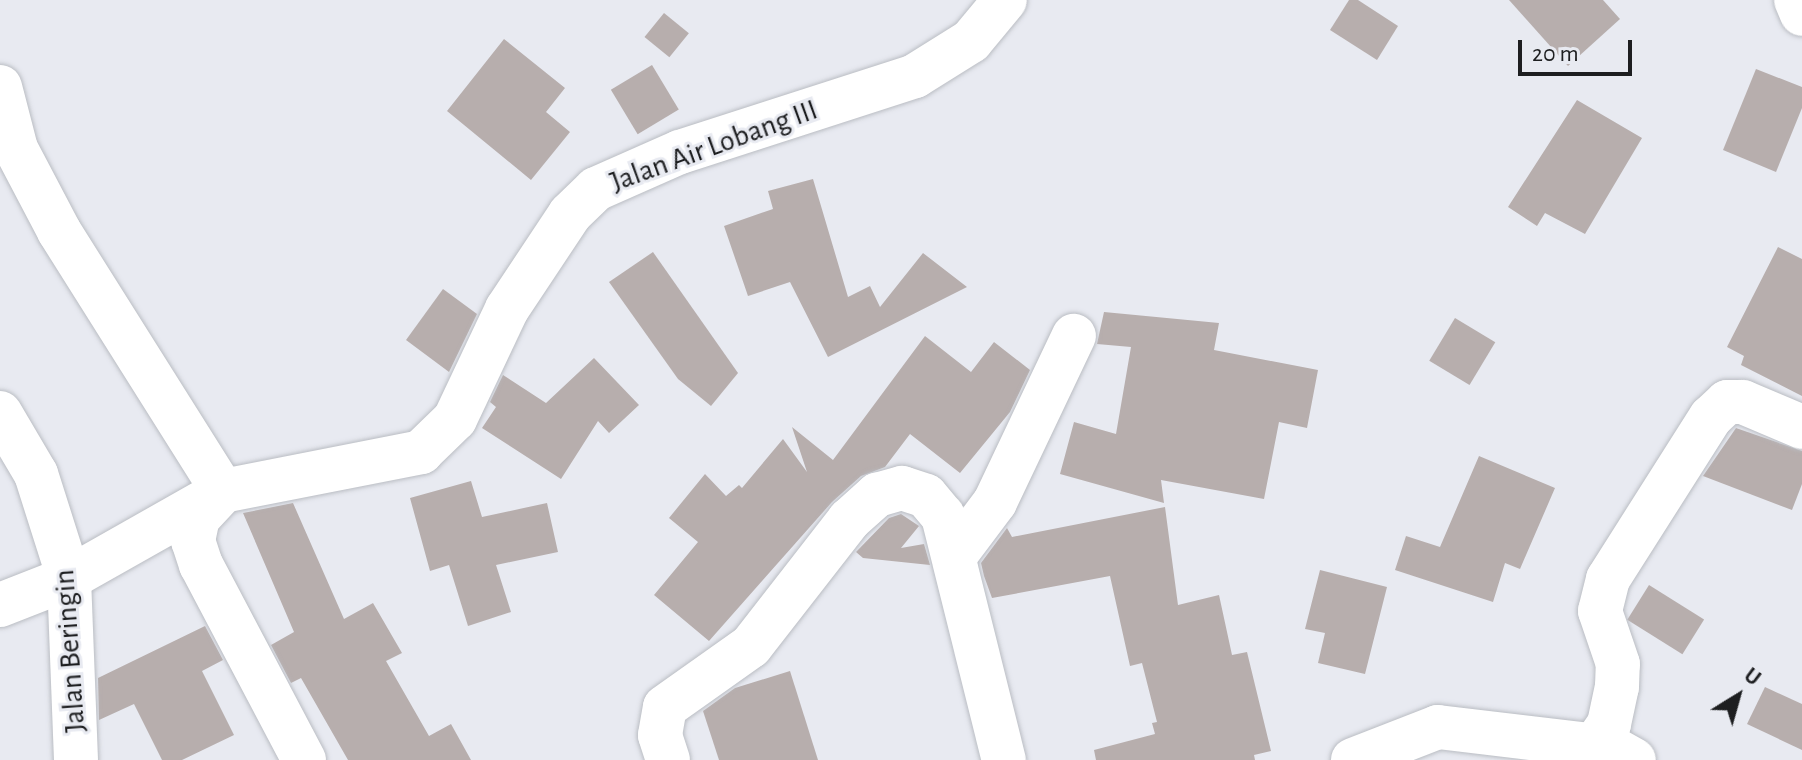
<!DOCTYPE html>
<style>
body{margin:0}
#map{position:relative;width:1802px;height:760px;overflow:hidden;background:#e8eaf1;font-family:"Alegreya Sans",sans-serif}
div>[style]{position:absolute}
.building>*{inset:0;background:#b7aead;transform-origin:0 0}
.roads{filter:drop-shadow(0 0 2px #babdc3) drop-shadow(0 0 2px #babdc3)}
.minor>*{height:44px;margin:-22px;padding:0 22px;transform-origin:22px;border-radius:22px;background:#fff}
.tertiary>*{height:44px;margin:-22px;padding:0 22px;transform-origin:22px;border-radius:22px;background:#fff}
span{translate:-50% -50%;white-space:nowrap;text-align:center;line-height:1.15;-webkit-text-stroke:6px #e8eaf1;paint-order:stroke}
.street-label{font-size:30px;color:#1d1e20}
.north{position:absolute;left:1698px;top:656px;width:80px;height:80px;-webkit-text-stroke:6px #e8eaf1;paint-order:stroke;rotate:37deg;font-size:22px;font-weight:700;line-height:32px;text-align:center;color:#1d1e20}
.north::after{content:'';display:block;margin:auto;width:28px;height:36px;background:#1d1e20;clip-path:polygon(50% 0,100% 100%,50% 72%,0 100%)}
.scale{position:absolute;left:1518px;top:40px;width:114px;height:36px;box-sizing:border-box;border:4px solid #1d1e20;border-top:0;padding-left:10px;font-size:24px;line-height:28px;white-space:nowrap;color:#1d1e20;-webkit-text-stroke:6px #e8eaf1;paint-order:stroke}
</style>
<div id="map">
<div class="building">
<i style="clip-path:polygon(1349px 0,1358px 0,1398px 26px,1377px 60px,1330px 30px)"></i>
<i style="clip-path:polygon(1509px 0,1603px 0,1620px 19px,1568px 66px)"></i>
<i style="left:664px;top:13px;width:32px;height:31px;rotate:39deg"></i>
<i style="clip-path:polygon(504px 39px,565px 88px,546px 112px,570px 132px,531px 180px,447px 111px)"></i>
<i style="left:652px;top:65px;width:52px;height:48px;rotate:59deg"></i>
<i style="clip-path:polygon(1756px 69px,1802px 87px,1802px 108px,1776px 172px,1723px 150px)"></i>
<i style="clip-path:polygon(1577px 100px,1642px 138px,1585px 234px,1545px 213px,1537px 226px,1508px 207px)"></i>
<i style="clip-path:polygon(813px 179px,848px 297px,870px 286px,880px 307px,923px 253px,967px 287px,828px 357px,790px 282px,748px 296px,724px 226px,773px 209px,768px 191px)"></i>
<i style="clip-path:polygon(1778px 247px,1802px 259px,1802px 396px,1741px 365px,1744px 356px,1727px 347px)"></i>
<i style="clip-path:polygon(653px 252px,738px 373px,711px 406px,678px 379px,609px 282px)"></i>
<i style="clip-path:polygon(443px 289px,477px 314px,449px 372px,406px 340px)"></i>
<i style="clip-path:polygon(1104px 312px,1219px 323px,1214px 350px,1318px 370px,1307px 428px,1279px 422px,1264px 499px,1161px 480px,1164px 503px,1060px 474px,1074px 422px,1116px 434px,1131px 347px,1097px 344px)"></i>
<i style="left:1455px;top:318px;width:47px;height:50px;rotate:31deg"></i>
<i style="clip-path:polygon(925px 336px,971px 372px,994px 342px,1030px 370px,1010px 412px,960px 473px,910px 434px,885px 467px,861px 476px,832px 502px,709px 641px,654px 595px,698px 542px,669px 518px,705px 474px,726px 496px,739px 485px,742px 488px,783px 439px,807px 472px,792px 427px,833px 460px)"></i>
<i style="clip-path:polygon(594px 358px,639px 405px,609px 433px,598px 421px,561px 479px,482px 428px,496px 407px,490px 402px,503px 375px,546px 403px)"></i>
<i style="clip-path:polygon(1736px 428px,1802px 451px,1802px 484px,1792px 510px,1703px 476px)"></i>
<i style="clip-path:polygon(1479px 456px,1555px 488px,1520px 569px,1505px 563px,1493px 602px,1395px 570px,1406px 536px,1440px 547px)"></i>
<i style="clip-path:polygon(471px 481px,482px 517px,547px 503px,558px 552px,496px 565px,511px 612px,468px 626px,449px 565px,430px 571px,410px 498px)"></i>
<i style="clip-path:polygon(293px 503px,344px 619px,373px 603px,402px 653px,386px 661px,429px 736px,451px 724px,471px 760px,348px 760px,301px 678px,291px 683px,271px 645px,294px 632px,243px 513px)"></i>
<i style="clip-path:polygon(1165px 507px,1178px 605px,1219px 595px,1232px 655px,1247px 652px,1271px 751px,1254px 755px,1255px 760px,1096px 760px,1094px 750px,1155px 734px,1152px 723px,1157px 722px,1142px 663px,1130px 666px,1110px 576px,992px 598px,984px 576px,981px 563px,1007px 528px,1012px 537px)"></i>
<i style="clip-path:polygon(901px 514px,919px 526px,901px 548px,924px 544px,930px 565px,863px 558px,856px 552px,889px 518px)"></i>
<i style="clip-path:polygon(1320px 570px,1387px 587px,1365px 674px,1318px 663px,1325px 633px,1305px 629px)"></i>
<i style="left:1649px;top:585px;width:65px;height:41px;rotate:32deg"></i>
<i style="clip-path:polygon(205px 626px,223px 660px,202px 671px,234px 735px,182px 760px,162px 760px,134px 704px,99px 720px,98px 678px)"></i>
<i style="clip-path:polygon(790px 671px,818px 760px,719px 760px,703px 711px,735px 688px)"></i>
<i style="clip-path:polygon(1765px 687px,1802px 704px,1802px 750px,1747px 724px)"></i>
</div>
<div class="roads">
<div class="minor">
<i style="left:0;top:87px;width:64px;rotate:75.5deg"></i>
<i style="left:16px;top:149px;width:93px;rotate:62.3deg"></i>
<i style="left:59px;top:231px;width:307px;rotate:57.8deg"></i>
<i style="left:223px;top:491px;width:177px;rotate:150.5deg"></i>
<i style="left:69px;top:578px;width:74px;rotate:158.6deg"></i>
<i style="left:0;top:413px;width:71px;rotate:59.5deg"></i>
<i style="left:36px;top:474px;width:109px;rotate:72.4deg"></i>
<i style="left:69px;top:578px;width:182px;rotate:87.8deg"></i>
<i style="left:956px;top:554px;width:65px;rotate:-53.1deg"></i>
<i style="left:995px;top:502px;width:184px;rotate:-64.6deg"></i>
<i style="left:1598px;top:740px;width:41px;rotate:29.1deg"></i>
<i style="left:668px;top:760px;width:26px;rotate:-108deg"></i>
<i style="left:660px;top:735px;width:28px;rotate:-80deg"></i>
<i style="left:665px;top:707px;width:105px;rotate:-35.3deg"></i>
<i style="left:751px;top:646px;width:160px;rotate:-52.1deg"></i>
<i style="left:849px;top:520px;width:38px;rotate:-42deg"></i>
<i style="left:877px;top:495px;width:26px;rotate:-16deg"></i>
<i style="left:902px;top:488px;width:25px;rotate:18deg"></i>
<i style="left:926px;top:496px;width:26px;rotate:50deg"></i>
<i style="left:943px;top:516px;width:252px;rotate:76deg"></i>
<i style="left:1353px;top:760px;width:91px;rotate:-21.2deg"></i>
<i style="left:1438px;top:727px;width:151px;rotate:6.8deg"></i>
<i style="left:1588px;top:745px;width:11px;rotate:-27deg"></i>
<i style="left:1598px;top:740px;width:19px;rotate:-55deg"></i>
<i style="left:1609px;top:724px;width:38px;rotate:-78deg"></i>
<i style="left:1617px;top:687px;width:23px;rotate:-88deg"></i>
<i style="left:1618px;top:664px;width:56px;rotate:-108.8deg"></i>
<i style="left:1600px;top:611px;width:33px;rotate:-76deg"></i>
<i style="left:1608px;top:579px;width:192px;rotate:-57.6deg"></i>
<i style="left:1711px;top:417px;width:22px;rotate:-43deg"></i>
<i style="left:1727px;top:402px;width:16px"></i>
<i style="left:1743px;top:402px;width:64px;rotate:23deg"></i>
</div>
<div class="tertiary">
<i style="left:1796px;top:0;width:15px;rotate:67deg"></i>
<i style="left:304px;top:760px;width:221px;rotate:-117.8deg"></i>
<i style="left:201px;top:565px;width:25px;rotate:-108deg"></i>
<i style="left:193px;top:541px;width:24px;rotate:-78deg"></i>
<i style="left:198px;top:518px;width:37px;rotate:-47deg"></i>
<i style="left:223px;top:491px;width:202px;rotate:-11.1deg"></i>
<i style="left:421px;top:452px;width:47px;rotate:-44.1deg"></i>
<i style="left:455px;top:419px;width:122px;rotate:-64.7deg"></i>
<i style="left:507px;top:309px;width:114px;rotate:-56.4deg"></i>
<i style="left:570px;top:214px;width:36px;rotate:-44deg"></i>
<i style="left:596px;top:189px;width:92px;rotate:-23.8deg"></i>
<i style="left:680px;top:152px;width:247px;rotate:-17.9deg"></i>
<i style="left:915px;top:76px;width:66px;rotate:-32deg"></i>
<i style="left:971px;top:41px;width:53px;rotate:-50.3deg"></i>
</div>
</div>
<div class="street-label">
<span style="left:714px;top:146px;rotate:-20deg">Jalan Air Lobang III</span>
<span style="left:70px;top:651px;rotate:-94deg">Jalan Beringin</span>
</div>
<div class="north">U</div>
<div class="scale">20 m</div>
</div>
